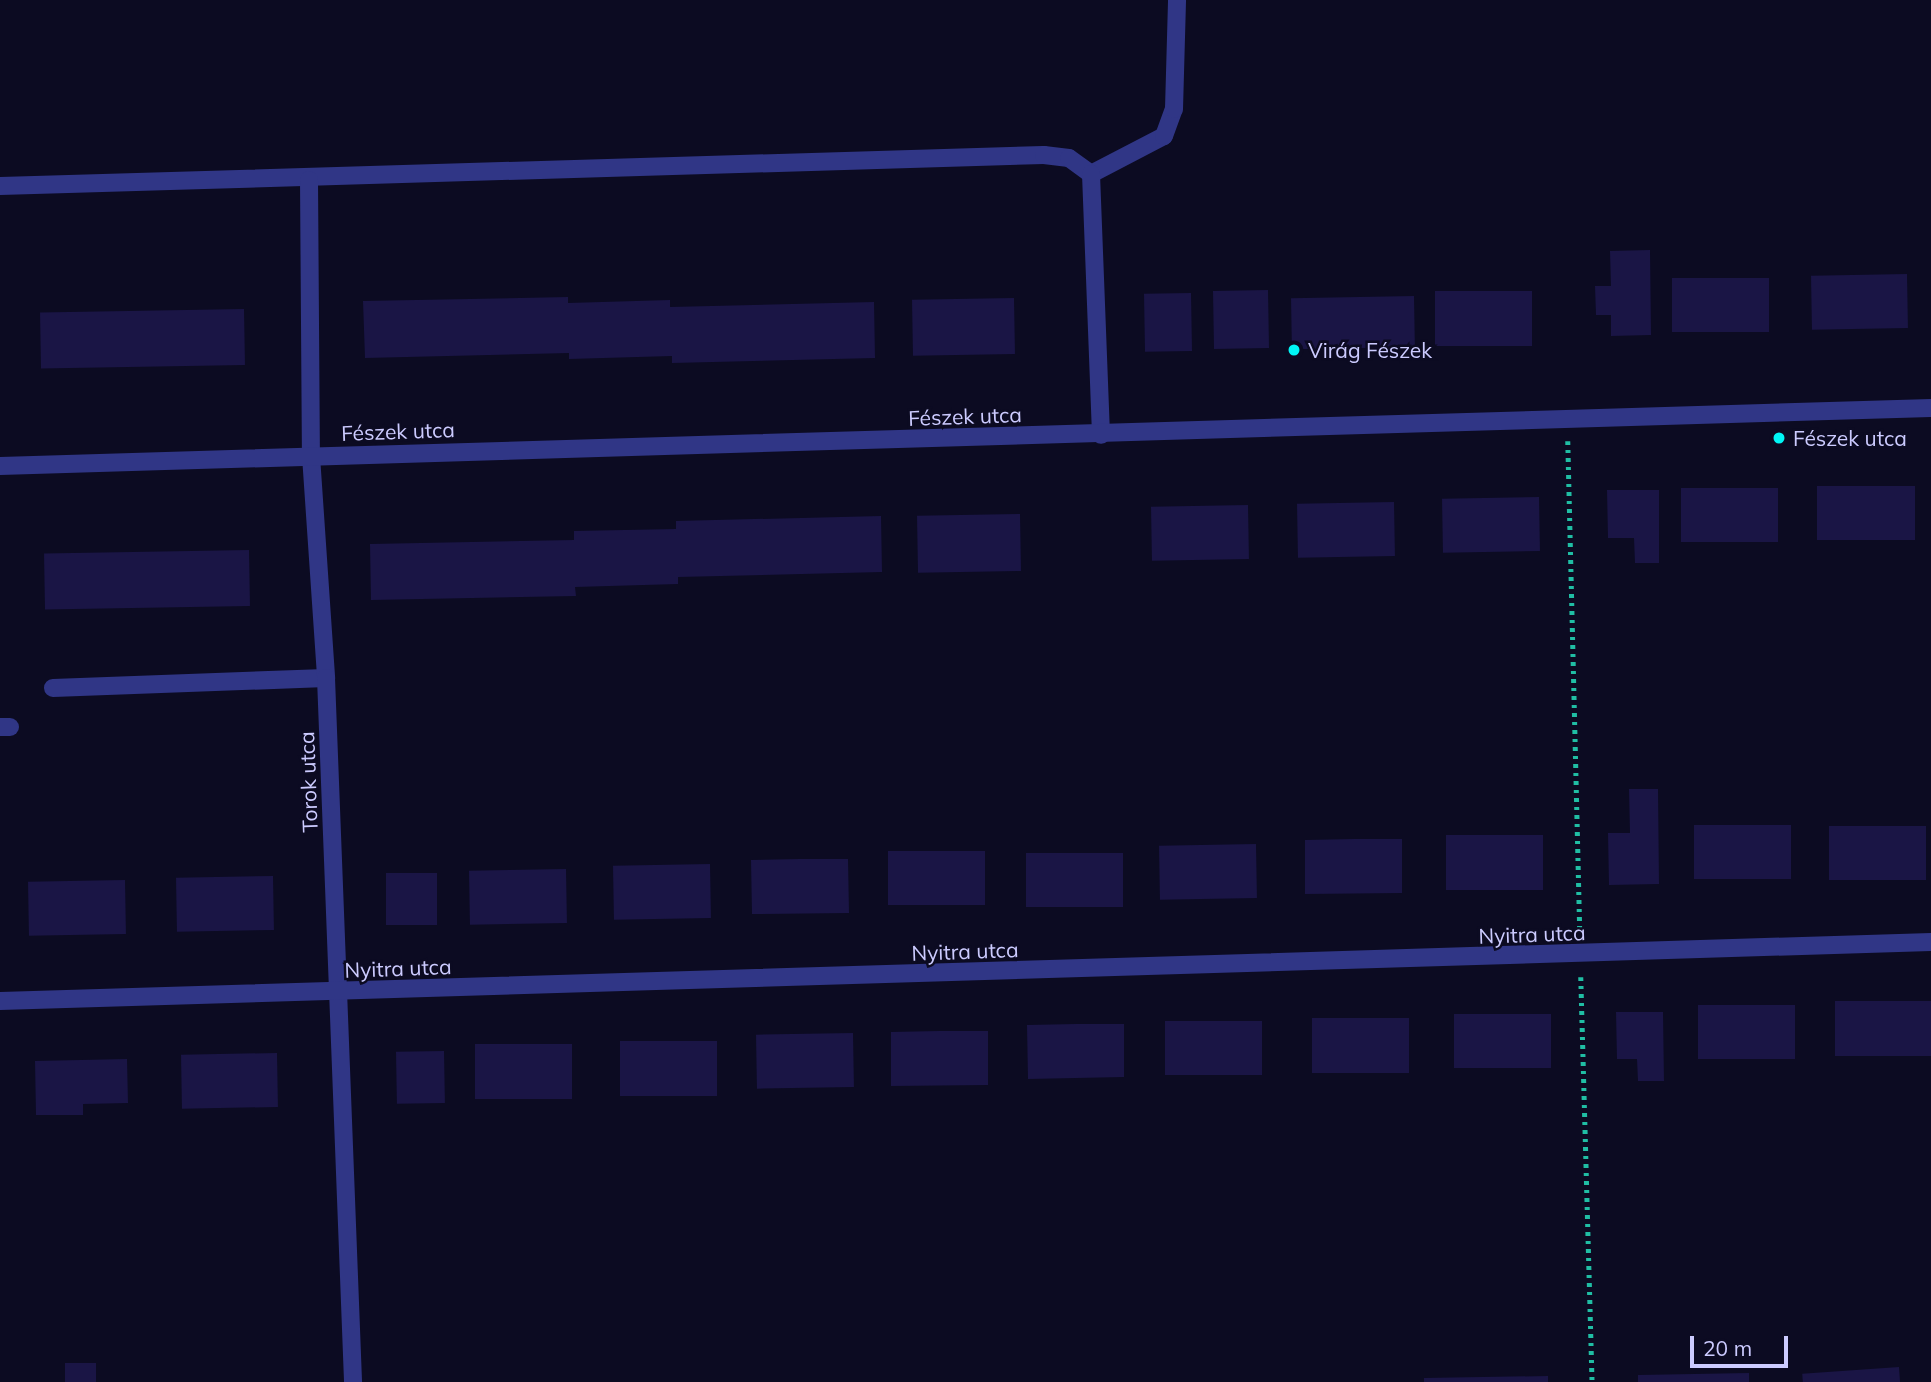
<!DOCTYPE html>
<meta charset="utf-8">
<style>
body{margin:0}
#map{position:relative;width:1931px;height:1382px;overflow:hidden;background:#0c0b22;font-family:Mulish,sans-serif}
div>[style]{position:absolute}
.building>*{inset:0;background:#1a1545;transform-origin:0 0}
.path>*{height:4.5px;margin-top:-2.25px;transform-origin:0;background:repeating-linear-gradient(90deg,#20bea4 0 3.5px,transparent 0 8.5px)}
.service>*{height:18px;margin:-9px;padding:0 9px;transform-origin:9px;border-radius:9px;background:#303686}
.minor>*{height:18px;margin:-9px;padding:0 9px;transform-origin:9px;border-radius:9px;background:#303686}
.dots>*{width:19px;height:19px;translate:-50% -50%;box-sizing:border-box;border:4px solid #0c0b22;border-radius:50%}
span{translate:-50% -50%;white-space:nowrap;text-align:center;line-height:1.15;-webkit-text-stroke:5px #0c0b22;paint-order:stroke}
.poi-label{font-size:21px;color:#cccbff}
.left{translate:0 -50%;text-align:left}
.street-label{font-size:21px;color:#cccbff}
.scale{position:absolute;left:1690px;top:1336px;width:98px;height:32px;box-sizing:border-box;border:4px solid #cccbff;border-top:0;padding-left:9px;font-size:21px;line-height:24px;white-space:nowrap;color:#cccbff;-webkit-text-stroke:5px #0c0b22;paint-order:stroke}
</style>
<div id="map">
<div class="building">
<i style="clip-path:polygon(1650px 250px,1651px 335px,1611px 336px,1611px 315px,1596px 315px,1595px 286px,1611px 286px,1610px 251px)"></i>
<i style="left:1907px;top:274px;width:54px;height:96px;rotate:89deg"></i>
<i style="left:1769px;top:278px;width:54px;height:97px;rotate:90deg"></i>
<i style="left:1268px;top:290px;width:58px;height:55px;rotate:89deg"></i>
<i style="left:1435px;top:291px;width:97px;height:55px"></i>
<i style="left:1191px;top:293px;width:58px;height:47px;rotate:89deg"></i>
<i style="left:1414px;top:296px;width:51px;height:123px;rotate:89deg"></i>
<i style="clip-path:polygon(568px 297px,568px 303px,670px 300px,670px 307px,874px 302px,875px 358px,672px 363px,672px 356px,569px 359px,569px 353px,365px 358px,363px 301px)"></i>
<i style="left:1014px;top:298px;width:56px;height:102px;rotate:89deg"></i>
<i style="left:244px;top:309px;width:56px;height:204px;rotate:89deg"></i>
<i style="left:1915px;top:486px;width:54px;height:98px;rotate:90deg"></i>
<i style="left:1778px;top:488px;width:54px;height:97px;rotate:90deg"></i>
<i style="clip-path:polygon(1607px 490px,1659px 490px,1659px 563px,1635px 563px,1634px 538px,1608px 538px)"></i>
<i style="left:1539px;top:497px;width:54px;height:97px;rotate:89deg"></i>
<i style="left:1394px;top:502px;width:54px;height:97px;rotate:89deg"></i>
<i style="left:1248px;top:505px;width:54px;height:97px;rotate:89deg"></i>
<i style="left:1020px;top:514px;width:57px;height:103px;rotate:89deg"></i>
<i style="clip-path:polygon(881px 516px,882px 572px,678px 577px,678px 584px,575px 587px,576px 596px,371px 600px,370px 544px,574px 540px,574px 531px,676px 529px,676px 521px)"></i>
<i style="left:249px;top:550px;width:56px;height:205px;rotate:89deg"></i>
<i style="clip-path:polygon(1629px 789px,1658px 789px,1659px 884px,1609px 885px,1608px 833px,1630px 833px)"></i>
<i style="left:1791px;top:825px;width:54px;height:97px;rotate:90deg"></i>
<i style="left:1926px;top:826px;width:54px;height:97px;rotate:90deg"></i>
<i style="left:1446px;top:835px;width:97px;height:55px"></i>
<i style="clip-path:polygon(1354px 839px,1402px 839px,1402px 893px,1305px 894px,1305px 840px)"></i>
<i style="left:1256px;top:844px;width:54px;height:97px;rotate:89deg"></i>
<i style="left:985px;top:851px;width:54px;height:97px;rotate:90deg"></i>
<i style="left:1026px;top:853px;width:97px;height:54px"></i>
<i style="clip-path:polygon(800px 859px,848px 859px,849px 913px,752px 914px,751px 860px)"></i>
<i style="left:710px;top:864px;width:54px;height:97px;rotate:89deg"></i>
<i style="left:566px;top:869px;width:54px;height:97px;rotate:89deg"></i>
<i style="left:437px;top:873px;width:52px;height:51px;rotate:90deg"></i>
<i style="left:273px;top:876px;width:54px;height:97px;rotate:89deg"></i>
<i style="left:125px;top:880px;width:54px;height:97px;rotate:89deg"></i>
<i style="left:1835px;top:1001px;width:96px;height:55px"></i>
<i style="left:1698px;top:1005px;width:97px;height:54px"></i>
<i style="clip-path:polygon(1616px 1012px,1663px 1012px,1664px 1081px,1638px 1081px,1637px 1059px,1617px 1059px)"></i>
<i style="left:1551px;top:1014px;width:54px;height:97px;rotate:90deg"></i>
<i style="left:1409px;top:1018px;width:55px;height:97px;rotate:90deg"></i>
<i style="left:1262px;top:1021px;width:54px;height:97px;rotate:90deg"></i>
<i style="clip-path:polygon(1076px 1024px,1124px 1024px,1124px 1077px,1028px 1079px,1027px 1025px)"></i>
<i style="clip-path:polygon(939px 1031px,988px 1031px,988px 1085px,891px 1086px,891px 1032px)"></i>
<i style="left:853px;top:1033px;width:54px;height:97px;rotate:89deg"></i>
<i style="left:620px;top:1041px;width:97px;height:55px"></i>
<i style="left:475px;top:1044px;width:97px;height:55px"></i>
<i style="left:444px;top:1051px;width:52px;height:48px;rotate:89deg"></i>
<i style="left:277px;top:1053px;width:54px;height:96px;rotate:89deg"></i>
<i style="clip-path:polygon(127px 1059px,128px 1103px,83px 1104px,83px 1115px,36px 1115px,35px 1061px)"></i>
<i style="left:65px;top:1363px;width:31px;height:19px"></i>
<i style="left:1899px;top:1367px;width:15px;height:97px;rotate:86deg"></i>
<i style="clip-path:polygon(1749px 1373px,1749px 1382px,1638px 1382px,1638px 1375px)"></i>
<i style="clip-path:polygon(1548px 1376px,1548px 1382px,1424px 1382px,1424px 1378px)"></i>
</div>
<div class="path">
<i style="left:1568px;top:441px;width:488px;rotate:88.6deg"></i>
<i style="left:1581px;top:977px;width:405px;rotate:88.4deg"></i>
</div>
<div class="service">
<i style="left:1091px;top:174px;width:82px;rotate:-27.5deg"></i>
<i style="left:1164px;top:136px;width:29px;rotate:-70deg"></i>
<i style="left:1174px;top:109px;width:109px;rotate:-88.4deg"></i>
<i style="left:0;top:186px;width:1044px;rotate:-1.7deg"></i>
<i style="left:1044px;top:155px;width:25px;rotate:7deg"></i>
<i style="left:1069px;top:158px;width:27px;rotate:36deg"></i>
<i style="left:1091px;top:174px;width:261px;rotate:87.8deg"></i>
<i style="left:53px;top:688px;width:273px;rotate:-2.1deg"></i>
<i style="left:0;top:727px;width:10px"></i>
</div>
<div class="minor">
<i style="left:309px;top:180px;width:276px;rotate:89.6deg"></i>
<i style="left:311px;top:456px;width:223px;rotate:86.1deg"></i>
<i style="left:326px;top:678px;width:705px;rotate:87.8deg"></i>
<i style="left:0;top:466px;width:1932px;rotate:-1.72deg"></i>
<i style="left:0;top:1001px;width:1932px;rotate:-1.75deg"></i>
</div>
<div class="dots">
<i style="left:1294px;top:350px;background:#00f6f6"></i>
<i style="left:1779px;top:438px;background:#00f6f6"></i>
</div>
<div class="poi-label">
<span class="left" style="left:1308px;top:350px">Virág Fészek</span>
<span class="left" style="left:1793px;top:438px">Fészek utca</span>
</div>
<div class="street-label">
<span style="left:965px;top:416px;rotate:-2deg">Fészek utca</span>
<span style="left:398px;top:431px;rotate:-2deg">Fészek utca</span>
<span style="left:308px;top:782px;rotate:-92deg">Torok utca</span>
<span style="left:1532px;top:934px;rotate:-2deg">Nyitra utca</span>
<span style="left:965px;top:951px;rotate:-2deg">Nyitra utca</span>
<span style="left:398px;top:968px;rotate:-2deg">Nyitra utca</span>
</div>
<div class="scale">20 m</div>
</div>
